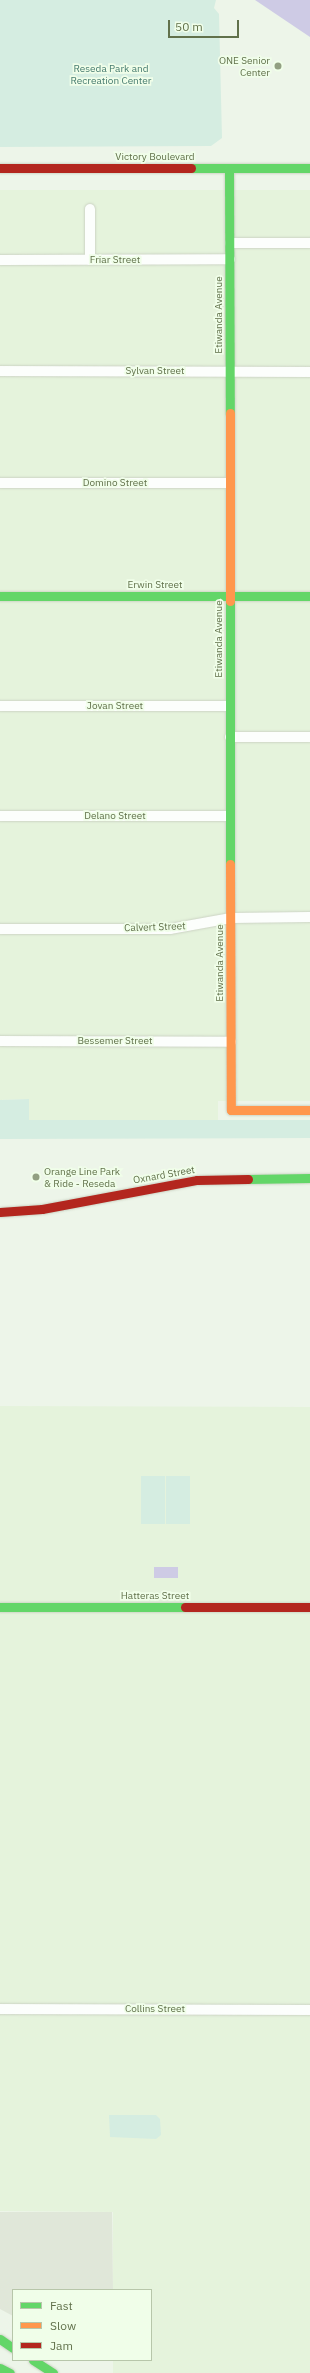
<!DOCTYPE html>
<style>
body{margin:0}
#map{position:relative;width:310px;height:2373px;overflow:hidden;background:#edf5e9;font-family:"IBM Plex Sans",sans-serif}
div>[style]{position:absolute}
.residential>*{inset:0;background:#e5f3dc}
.industrial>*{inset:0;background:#e0e7d9}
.green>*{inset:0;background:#d5ede1;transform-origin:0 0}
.water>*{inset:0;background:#cecbe5;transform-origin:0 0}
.roads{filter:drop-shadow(0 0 1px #ccd3c4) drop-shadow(0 0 1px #ccd3c4)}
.street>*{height:10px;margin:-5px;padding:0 5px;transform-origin:5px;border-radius:5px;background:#fcfefc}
.fast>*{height:9px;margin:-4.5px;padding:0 4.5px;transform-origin:4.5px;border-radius:4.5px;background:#63d668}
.slow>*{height:9px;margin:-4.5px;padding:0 4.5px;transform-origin:4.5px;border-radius:4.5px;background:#ff974d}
.jam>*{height:9px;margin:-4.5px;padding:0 4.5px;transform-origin:4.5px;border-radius:4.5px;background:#b3261e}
.dots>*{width:11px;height:11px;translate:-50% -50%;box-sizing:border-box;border:2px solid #f0fee9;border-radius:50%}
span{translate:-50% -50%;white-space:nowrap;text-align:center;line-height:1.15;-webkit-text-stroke:3.5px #f0fee9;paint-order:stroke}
.poi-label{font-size:10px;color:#61714b}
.right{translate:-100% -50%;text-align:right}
.left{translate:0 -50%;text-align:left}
.park-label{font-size:10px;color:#467b6f}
.street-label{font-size:10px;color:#61714b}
.legend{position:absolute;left:12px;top:2289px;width:140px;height:72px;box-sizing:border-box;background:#f0fee9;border:1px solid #b7c6aa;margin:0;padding:5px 7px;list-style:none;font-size:12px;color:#61714b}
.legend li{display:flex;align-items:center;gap:8px;height:20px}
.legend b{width:20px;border:1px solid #b7c6aa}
.scale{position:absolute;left:168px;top:20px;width:71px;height:18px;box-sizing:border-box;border:2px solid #61714b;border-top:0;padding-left:5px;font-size:12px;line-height:14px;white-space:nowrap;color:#61714b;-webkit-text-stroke:3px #f0fee9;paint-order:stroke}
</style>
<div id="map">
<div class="residential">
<i style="clip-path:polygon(0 190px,310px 190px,310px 1101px,218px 1101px,218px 1120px,29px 1120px,28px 1099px,0 1100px)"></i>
<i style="clip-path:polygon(0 1406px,310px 1407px,310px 2373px,113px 2373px,113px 2360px,151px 2360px,151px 2290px,113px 2290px,113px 2212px,0 2211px)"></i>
</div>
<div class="industrial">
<i style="clip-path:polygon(0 2212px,112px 2212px,113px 2290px,13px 2290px,13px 2316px,0 2309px)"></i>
</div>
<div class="green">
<i style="clip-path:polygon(0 0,216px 0,214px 8px,219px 14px,222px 138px,211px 146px,0 147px)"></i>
<i style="clip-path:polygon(29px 1099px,29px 1120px,310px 1120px,310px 1138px,0 1139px,0 1100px)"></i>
<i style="left:165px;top:1476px;width:48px;height:24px;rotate:90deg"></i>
<i style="left:166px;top:1476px;width:24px;height:48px"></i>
<i style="clip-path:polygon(109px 2115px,156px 2115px,160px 2119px,161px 2135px,156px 2139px,110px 2137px)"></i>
</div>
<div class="water">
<i style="clip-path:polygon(255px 0,310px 0,310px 37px)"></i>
<i style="left:154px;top:1567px;width:24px;height:11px"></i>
</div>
<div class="roads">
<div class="street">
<i style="left:230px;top:243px;width:80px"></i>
<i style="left:0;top:260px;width:230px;rotate:-0.2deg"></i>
<i style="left:90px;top:260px;width:51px;rotate:-90deg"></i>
<i style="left:0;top:371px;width:310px;rotate:0.2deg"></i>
<i style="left:0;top:483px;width:230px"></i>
<i style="left:0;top:706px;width:230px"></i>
<i style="left:230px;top:737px;width:80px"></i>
<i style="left:0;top:816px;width:230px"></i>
<i style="left:0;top:929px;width:170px"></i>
<i style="left:170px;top:929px;width:62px;rotate:-10.2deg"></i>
<i style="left:231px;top:918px;width:79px;rotate:-0.7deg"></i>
<i style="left:0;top:1041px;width:231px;rotate:0.2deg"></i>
<i style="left:0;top:2009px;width:310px;rotate:0.2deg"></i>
</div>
<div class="fast">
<i style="left:191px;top:168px;width:119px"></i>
<i style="left:229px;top:168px;width:245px;rotate:89.8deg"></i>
<i style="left:0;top:596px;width:310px"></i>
<i style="left:230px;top:601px;width:263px;rotate:90deg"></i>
<i style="left:248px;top:1179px;width:62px;rotate:-0.9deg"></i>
<i style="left:0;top:1607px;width:185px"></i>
<i style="left:0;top:2339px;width:16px;rotate:35deg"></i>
<i style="left:33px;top:2360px;width:24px;rotate:33deg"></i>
<i style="left:0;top:2368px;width:11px;rotate:27deg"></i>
</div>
<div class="slow">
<i style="left:230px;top:413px;width:188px;rotate:90deg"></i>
<i style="left:230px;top:864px;width:246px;rotate:89.8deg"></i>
<i style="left:231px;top:1110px;width:79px"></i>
</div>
<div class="jam">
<i style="left:0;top:168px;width:191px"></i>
<i style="left:0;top:1212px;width:42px;rotate:-4.1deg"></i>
<i style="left:42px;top:1209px;width:158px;rotate:-10.6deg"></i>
<i style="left:197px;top:1180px;width:51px;rotate:-1.1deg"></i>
<i style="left:185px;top:1607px;width:125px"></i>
</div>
</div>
<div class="dots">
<i style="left:278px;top:66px;background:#929f82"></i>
<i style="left:36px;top:1177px;background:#929f82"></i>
</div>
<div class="poi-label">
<span class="right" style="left:270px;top:66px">ONE Senior<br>Center</span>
<span class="left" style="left:44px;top:1177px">Orange Line Park<br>&amp; Ride - Reseda</span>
</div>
<div class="park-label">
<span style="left:111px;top:74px">Reseda Park and<br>Recreation Center</span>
</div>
<div class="street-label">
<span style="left:155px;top:157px">Victory Boulevard</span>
<span style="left:115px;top:260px">Friar Street</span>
<span style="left:219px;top:315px;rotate:-90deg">Etiwanda Avenue</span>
<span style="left:155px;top:371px">Sylvan Street</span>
<span style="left:115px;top:483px">Domino Street</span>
<span style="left:155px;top:585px">Erwin Street</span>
<span style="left:219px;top:639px;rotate:-90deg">Etiwanda Avenue</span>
<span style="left:115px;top:706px">Jovan Street</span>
<span style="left:115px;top:816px">Delano Street</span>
<span style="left:155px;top:927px;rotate:-2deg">Calvert Street</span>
<span style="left:220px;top:963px;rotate:-90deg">Etiwanda Avenue</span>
<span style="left:115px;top:1041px">Bessemer Street</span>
<span style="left:164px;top:1175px;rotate:-10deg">Oxnard Street</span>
<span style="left:155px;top:1596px">Hatteras Street</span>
<span style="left:155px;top:2009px">Collins Street</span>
</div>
<ul class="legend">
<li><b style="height:5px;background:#63d668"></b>Fast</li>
<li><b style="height:5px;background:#ff974d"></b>Slow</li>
<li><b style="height:5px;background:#b3261e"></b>Jam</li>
</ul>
<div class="scale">50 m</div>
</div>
